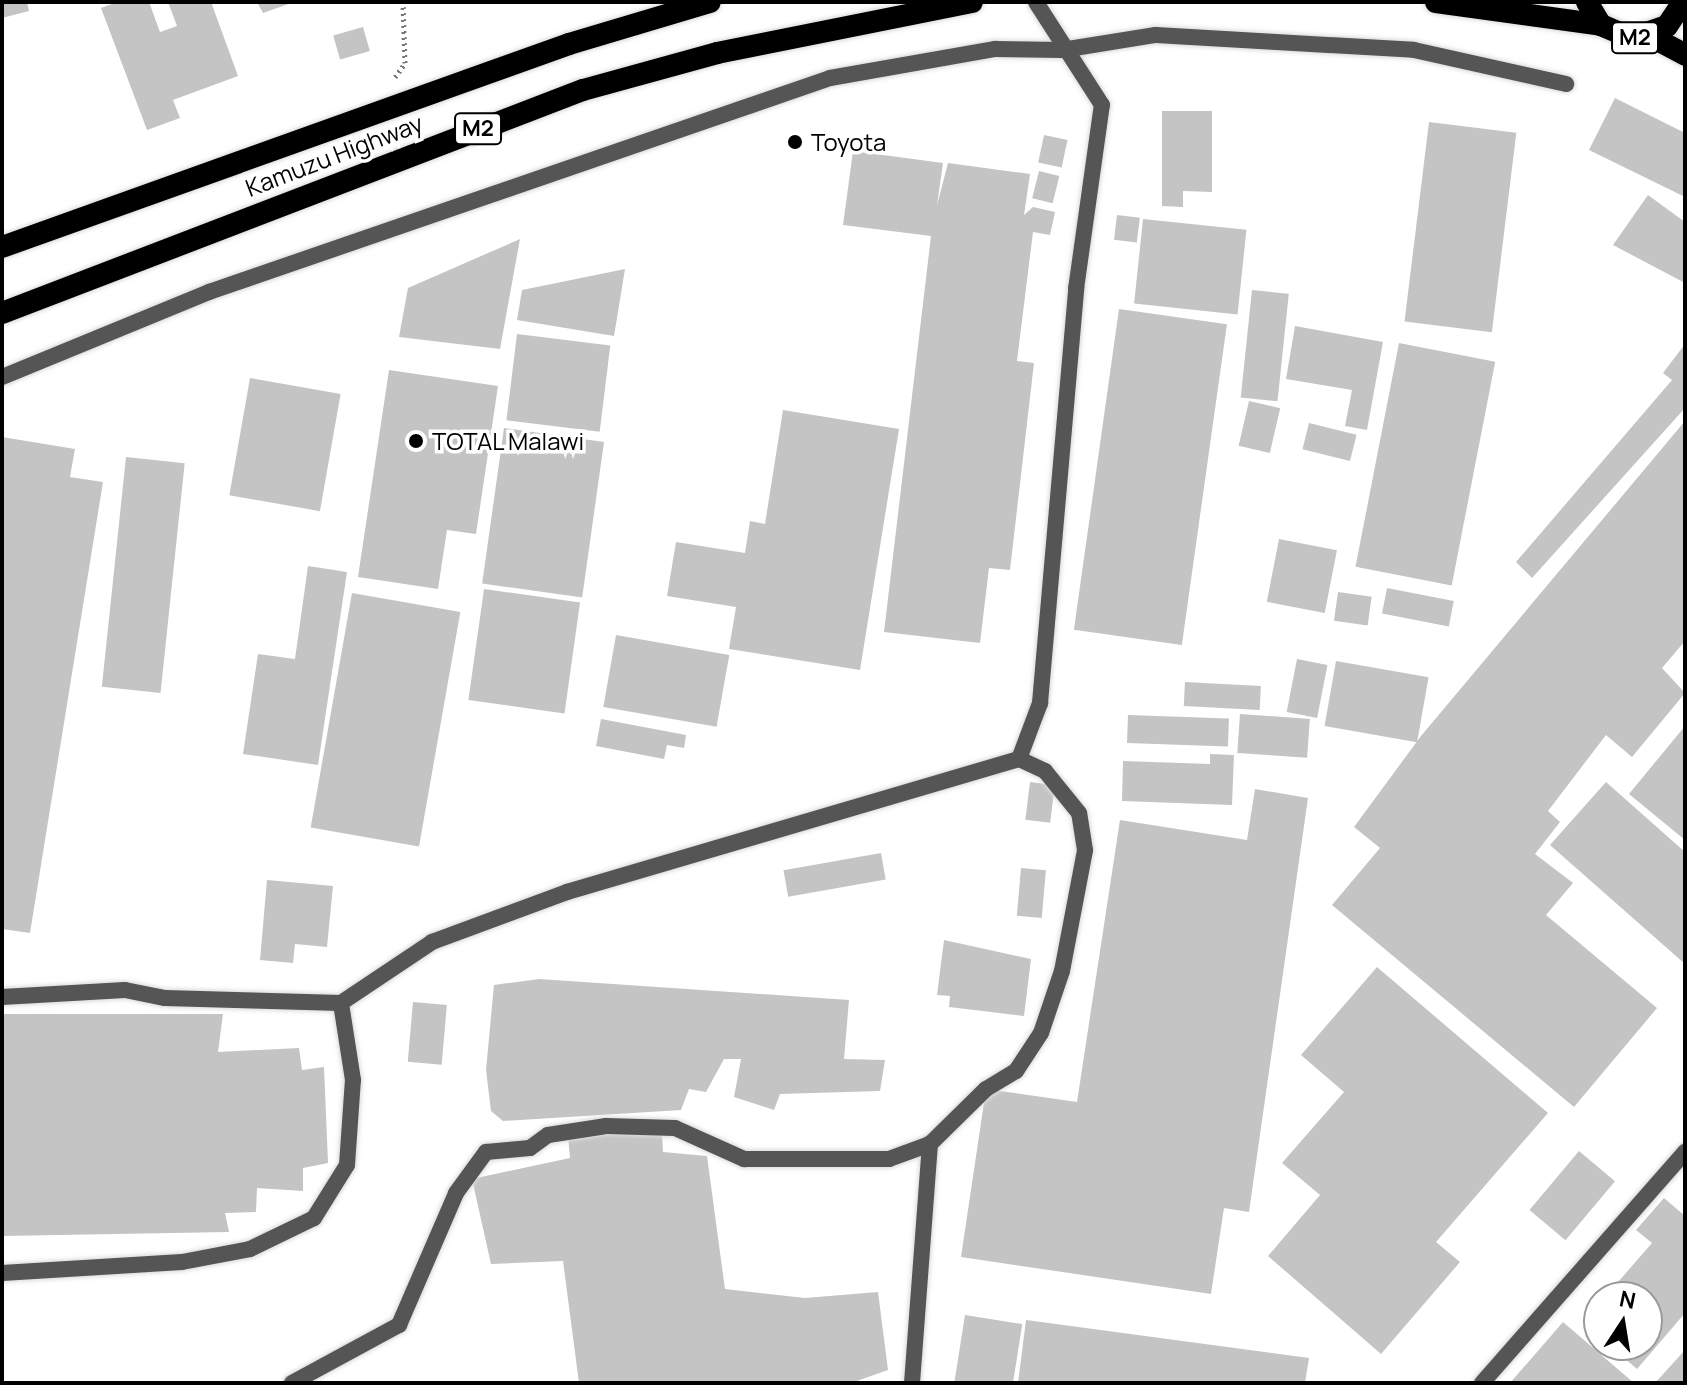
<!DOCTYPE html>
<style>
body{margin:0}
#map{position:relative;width:1687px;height:1385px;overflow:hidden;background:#fff;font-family:Manrope,sans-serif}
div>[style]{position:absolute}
.building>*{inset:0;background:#c4c4c4;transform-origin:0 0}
.path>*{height:5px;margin-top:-2.5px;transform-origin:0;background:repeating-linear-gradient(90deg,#777 0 2px,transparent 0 6px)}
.roads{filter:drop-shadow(0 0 2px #dbdbdb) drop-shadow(0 0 2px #dbdbdb)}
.service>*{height:16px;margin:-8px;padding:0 8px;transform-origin:8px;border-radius:8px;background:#555}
.minor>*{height:16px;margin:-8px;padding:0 8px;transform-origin:8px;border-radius:8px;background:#555}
.trunk>*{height:22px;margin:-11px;padding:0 11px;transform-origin:11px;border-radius:11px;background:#000}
.dots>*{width:22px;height:22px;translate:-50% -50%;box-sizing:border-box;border:4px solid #fff;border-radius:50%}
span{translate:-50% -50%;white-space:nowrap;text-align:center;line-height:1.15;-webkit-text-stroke:7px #fff;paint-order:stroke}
.shield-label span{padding:2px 6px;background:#fff;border:2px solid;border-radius:6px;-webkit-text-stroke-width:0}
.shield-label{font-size:22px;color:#000;font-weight:700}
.poi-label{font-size:24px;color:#000}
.left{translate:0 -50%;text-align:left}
.street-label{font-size:24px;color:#000}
.frame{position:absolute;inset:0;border:4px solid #000;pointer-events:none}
.north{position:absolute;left:1583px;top:1281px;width:80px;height:80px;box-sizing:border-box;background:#fff;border:2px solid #999;border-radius:50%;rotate:12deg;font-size:22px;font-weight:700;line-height:32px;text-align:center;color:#000}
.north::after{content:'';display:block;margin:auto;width:28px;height:36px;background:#000;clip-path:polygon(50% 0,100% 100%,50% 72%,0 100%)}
</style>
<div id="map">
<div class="building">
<i style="clip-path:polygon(2px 2px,27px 2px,29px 11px,2px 18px)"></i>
<i style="clip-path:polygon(117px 2px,149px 2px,160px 32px,177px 26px,168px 2px,211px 2px,238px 76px,173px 100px,180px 118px,147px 130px,101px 8px)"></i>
<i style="clip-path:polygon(257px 2px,294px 2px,263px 13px)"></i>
<i style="left:363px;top:27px;width:25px;height:31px;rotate:74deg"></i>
<i style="clip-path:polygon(1615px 98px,1685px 133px,1685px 197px,1589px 150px)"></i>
<i style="clip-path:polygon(1162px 111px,1212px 111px,1212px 192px,1183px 191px,1183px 207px,1162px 206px)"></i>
<i style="left:1429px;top:122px;width:88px;height:201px;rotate:7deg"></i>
<i style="left:1044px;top:135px;width:24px;height:28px;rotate:12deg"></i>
<i style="clip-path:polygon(853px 151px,943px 163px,937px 205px,948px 163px,1030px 174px,1024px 215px,1033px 207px,1055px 212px,1050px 235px,1033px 232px,1017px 361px,1034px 363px,1010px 570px,989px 568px,980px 643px,884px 632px,931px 236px,843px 225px)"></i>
<i style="left:1039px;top:171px;width:21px;height:28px;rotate:14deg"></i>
<i style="clip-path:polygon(1648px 195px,1685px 222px,1685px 283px,1613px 245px)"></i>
<i style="left:1117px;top:215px;width:23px;height:25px;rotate:7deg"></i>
<i style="left:1143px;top:219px;width:104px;height:85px;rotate:6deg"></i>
<i style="clip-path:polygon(520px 239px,500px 349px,399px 337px,408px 288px)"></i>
<i style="clip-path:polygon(625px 269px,614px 336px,517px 320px,522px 290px)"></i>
<i style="left:1252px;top:290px;width:37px;height:108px;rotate:6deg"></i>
<i style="left:1119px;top:309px;width:109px;height:324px;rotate:8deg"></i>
<i style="clip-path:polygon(1295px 326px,1383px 342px,1367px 430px,1345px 426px,1352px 390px,1286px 379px)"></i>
<i style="left:517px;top:334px;width:94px;height:87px;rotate:7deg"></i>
<i style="left:1399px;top:343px;width:98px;height:228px;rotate:11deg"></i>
<i style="clip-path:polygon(1685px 344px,1685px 408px,1532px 578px,1516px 562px,1672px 380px,1663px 373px)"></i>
<i style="clip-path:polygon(389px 370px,498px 386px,476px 534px,447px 530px,438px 589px,358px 577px)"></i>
<i style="left:250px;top:378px;width:92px;height:119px;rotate:10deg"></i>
<i style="left:1249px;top:401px;width:32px;height:46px;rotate:13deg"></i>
<i style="clip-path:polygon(783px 410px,899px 429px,860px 670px,729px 649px,736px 607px,667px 596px,676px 542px,745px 553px,750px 521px,765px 524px)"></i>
<i style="clip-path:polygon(1685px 421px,1685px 641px,1662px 668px,1685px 693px,1632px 757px,1606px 735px,1548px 811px,1560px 822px,1535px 854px,1573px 883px,1546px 915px,1657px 1008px,1574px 1107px,1332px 905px,1380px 848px,1354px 827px,1421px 736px)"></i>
<i style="left:1309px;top:423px;width:49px;height:27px;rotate:14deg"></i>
<i style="left:504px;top:428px;width:101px;height:157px;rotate:8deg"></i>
<i style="clip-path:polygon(2px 437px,75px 449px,70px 477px,103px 482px,30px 933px,2px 929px)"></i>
<i style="left:126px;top:457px;width:59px;height:231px;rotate:6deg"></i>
<i style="left:1279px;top:539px;width:59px;height:64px;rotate:11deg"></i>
<i style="clip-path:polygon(308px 566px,347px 572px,318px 765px,243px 754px,258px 654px,295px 659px)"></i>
<i style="left:1387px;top:588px;width:68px;height:26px;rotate:11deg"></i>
<i style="left:484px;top:589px;width:97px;height:112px;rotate:8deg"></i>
<i style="left:1338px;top:592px;width:34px;height:29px;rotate:8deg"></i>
<i style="left:352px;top:593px;width:110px;height:238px;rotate:10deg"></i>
<i style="left:616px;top:635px;width:115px;height:73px;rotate:10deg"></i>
<i style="left:1297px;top:659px;width:31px;height:54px;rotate:11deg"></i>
<i style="left:1336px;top:661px;width:94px;height:66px;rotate:10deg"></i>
<i style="left:1185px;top:682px;width:76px;height:24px;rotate:3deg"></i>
<i style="left:1240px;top:714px;width:70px;height:39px;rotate:4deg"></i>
<i style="left:1128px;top:715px;width:101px;height:28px;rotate:2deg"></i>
<i style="clip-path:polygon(601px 719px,686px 735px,684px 748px,667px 745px,664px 759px,596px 746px)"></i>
<i style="clip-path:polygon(1685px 726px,1685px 840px,1629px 794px)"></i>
<i style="clip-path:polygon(1210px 754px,1234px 755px,1232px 805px,1122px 801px,1123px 761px,1210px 764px)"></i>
<i style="left:1030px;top:782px;width:25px;height:38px;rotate:7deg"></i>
<i style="clip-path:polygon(1606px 782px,1685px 852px,1685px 964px,1550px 845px)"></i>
<i style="clip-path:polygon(1255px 789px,1308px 798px,1249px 1212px,1224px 1208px,1211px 1294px,961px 1257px,986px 1089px,1077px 1102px,1120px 820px,1247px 840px)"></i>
<i style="left:881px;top:853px;width:27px;height:99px;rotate:80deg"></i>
<i style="left:1021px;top:868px;width:25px;height:48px;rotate:5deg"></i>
<i style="clip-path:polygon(267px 880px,333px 886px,327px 947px,295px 944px,293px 963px,260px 960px)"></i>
<i style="clip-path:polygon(944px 940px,1031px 959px,1024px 1016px,949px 1007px,950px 996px,937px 995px)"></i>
<i style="clip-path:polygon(1377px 967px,1548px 1113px,1436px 1242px,1460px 1262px,1381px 1354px,1268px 1256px,1320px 1195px,1282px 1163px,1344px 1092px,1301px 1055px)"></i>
<i style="clip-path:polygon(539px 979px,849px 1000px,844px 1059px,885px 1060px,880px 1091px,780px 1094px,774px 1110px,734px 1097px,741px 1059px,724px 1059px,706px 1092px,689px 1089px,681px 1110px,503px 1121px,491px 1111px,486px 1070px,494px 985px)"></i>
<i style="left:413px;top:1002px;width:34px;height:60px;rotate:5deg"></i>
<i style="clip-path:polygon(4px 1014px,223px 1014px,218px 1052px,299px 1048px,302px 1070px,324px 1067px,328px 1163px,303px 1168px,303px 1191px,257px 1188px,256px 1212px,225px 1213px,229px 1232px,2px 1236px)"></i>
<i style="clip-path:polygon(662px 1133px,663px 1152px,707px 1156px,725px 1289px,805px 1298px,878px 1292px,888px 1370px,851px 1383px,579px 1383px,563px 1261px,491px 1264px,472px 1179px,570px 1158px,568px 1136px)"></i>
<i style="left:1579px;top:1151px;width:47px;height:77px;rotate:40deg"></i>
<i style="clip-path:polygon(1664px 1198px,1685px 1216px,1685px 1313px,1637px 1369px,1609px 1345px,1647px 1345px,1647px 1297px,1605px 1297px,1652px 1243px,1636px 1230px)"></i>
<i style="clip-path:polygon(1599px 1305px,1599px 1336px,1583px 1323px)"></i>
<i style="left:965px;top:1315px;width:58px;height:69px;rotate:9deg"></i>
<i style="clip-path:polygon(1026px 1320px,1309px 1358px,1305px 1383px,1018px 1383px)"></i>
<i style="clip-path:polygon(1563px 1322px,1634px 1383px,1510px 1383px)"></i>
<i style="clip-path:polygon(1685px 1350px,1685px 1383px,1655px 1383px)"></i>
</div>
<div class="path">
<i style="left:395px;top:77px;width:17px;rotate:-54deg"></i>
<i style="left:405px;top:63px;width:61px;rotate:-91.9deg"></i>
</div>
<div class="roads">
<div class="service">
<i style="left:1482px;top:1383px;width:308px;rotate:-48.7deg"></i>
</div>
<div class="minor">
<i style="left:2px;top:377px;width:224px;rotate:-22.3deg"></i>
<i style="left:209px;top:292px;width:657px;rotate:-19.01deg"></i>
<i style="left:830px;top:78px;width:168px;rotate:-10deg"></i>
<i style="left:995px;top:49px;width:67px;rotate:0.9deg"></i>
<i style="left:1062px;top:50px;width:95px;rotate:-9.1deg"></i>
<i style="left:1156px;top:35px;width:258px;rotate:3.3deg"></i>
<i style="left:1414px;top:50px;width:156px;rotate:12.6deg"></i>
<i style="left:2px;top:997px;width:123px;rotate:-3.3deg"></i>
<i style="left:125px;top:990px;width:41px;rotate:11.3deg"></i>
<i style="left:165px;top:998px;width:176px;rotate:1.6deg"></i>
<i style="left:2px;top:1273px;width:180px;rotate:-3.5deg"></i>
<i style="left:182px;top:1262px;width:69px;rotate:-10.8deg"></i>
<i style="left:250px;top:1249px;width:71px;rotate:-25.8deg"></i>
<i style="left:314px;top:1218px;width:62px;rotate:-58.1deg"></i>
<i style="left:347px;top:1165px;width:85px;rotate:-86deg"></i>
<i style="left:353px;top:1080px;width:78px;rotate:-98.9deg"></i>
<i style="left:341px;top:1003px;width:110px;rotate:-33.8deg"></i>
<i style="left:432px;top:942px;width:144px;rotate:-20.3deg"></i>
<i style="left:567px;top:892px;width:471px;rotate:-16.4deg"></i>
<i style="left:1019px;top:759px;width:60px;rotate:-69.4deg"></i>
<i style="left:1040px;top:703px;width:416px;rotate:-85deg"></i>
<i style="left:1076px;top:289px;width:186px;rotate:-82deg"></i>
<i style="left:1102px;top:105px;width:122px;rotate:-122.7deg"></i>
<i style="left:292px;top:1383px;width:122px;rotate:-28.5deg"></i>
<i style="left:399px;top:1325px;width:144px;rotate:-66.6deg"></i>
<i style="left:456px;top:1193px;width:51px;rotate:-53.8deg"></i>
<i style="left:486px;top:1152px;width:44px;rotate:-5.2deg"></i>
<i style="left:530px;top:1148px;width:22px;rotate:-36deg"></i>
<i style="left:548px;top:1135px;width:59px;rotate:-8.8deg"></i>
<i style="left:606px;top:1126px;width:69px;rotate:1.7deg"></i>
<i style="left:675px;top:1128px;width:76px;rotate:24.2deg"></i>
<i style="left:744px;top:1159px;width:145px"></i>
<i style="left:889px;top:1159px;width:44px;rotate:-20.1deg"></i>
<i style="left:930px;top:1144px;width:78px;rotate:-44.5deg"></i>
<i style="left:986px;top:1089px;width:35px;rotate:-31deg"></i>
<i style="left:1016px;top:1071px;width:45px;rotate:-56.7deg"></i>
<i style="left:1041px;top:1033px;width:65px;rotate:-71.3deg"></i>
<i style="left:1062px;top:971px;width:123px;rotate:-79.2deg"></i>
<i style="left:1085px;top:850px;width:37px;rotate:-99deg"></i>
<i style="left:1079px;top:813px;width:54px;rotate:-129deg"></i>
<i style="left:1045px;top:771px;width:29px;rotate:-155deg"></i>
<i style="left:912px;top:1383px;width:240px;rotate:-85.7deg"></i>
</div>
<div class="trunk">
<i style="left:1436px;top:2px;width:167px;rotate:7.9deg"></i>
<i style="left:1587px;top:2px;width:27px;rotate:59deg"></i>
<i style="left:1601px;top:25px;width:34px;rotate:23deg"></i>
<i style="left:1632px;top:38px;width:37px;rotate:-19deg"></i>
<i style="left:1667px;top:26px;width:29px;rotate:-56deg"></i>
<i style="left:1650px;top:36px;width:40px;rotate:28deg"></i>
<i style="left:2px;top:247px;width:602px;rotate:-19.7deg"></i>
<i style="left:569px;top:44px;width:147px;rotate:-16.6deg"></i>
<i style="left:2px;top:313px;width:622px;rotate:-21deg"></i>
<i style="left:583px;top:90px;width:139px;rotate:-15.4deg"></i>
<i style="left:717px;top:53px;width:260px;rotate:-11.3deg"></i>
</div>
</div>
<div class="dots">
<i style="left:795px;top:142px;background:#000"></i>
<i style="left:416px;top:441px;background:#000"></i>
</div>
<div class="shield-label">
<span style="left:1635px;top:38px">M2</span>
<span style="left:478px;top:129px">M2</span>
</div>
<div class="poi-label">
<span class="left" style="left:811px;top:142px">Toyota</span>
<span class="left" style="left:432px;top:441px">TOTAL Malawi</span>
</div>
<div class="street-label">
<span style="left:334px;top:155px;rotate:-21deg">Kamuzu Highway</span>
</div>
<div class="frame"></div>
<div class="north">N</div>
</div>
